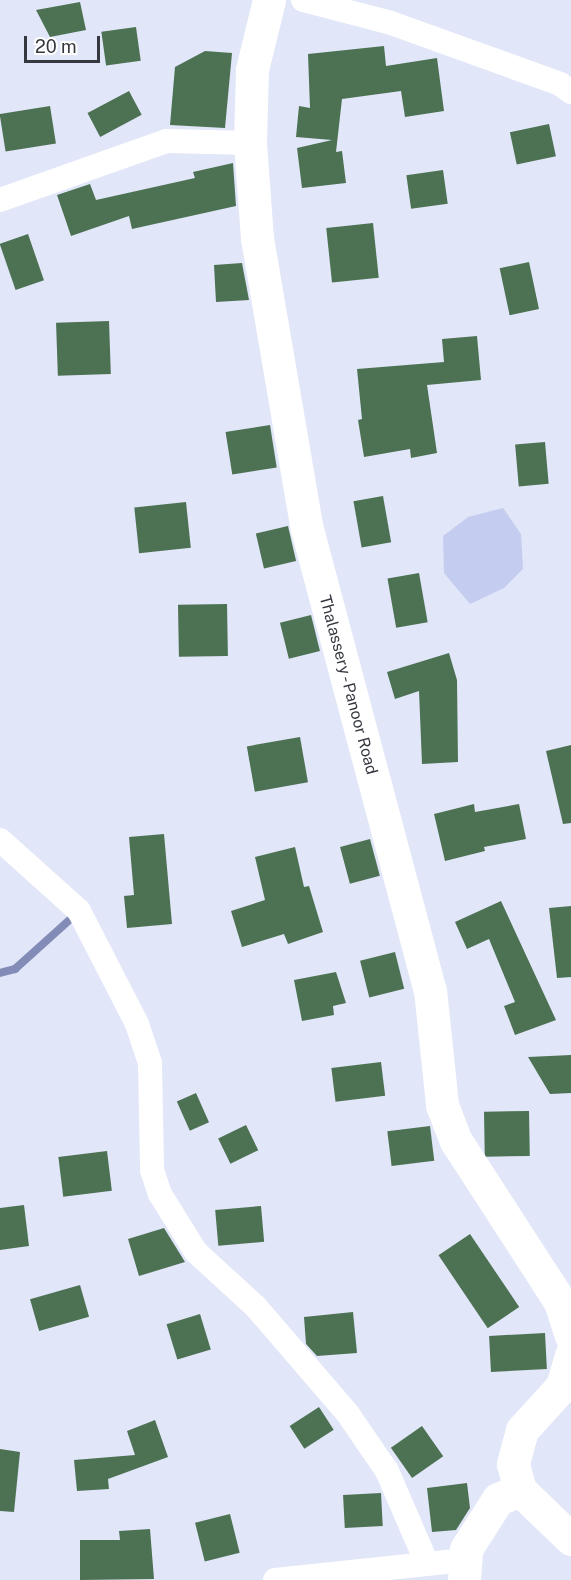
<!DOCTYPE html>
<style>
body{margin:0}
#map{position:relative;width:571px;height:1580px;overflow:hidden;background:#e1e6f9;font-family:"Public Sans",sans-serif}
div>[style]{position:absolute}
.green>*{inset:0;background:#c4cdef}
.stream>*{height:8px;margin:-4px;padding:0 4px;transform-origin:4px;border-radius:4px;background:#838cb7}
.building>*{inset:0;background:#4d7253;transform-origin:0 0}
.street>*{height:24px;margin:-12px;padding:0 12px;transform-origin:12px;border-radius:12px;background:#fff}
.secondary>*{height:33px;margin:-16.5px;padding:0 16.5px;transform-origin:16.5px;border-radius:16.5px;background:#fff}
span{translate:-50% -50%;white-space:nowrap;text-align:center;line-height:1.15;-webkit-text-stroke:6px #fff;paint-order:stroke}
.street-label{font-size:16px;color:#363840}
.scale{position:absolute;left:24px;top:36px;width:76px;height:27px;box-sizing:border-box;border:3px solid #363840;border-top:0;padding-left:8px;font-size:18px;line-height:21px;white-space:nowrap;color:#363840;-webkit-text-stroke:4px #fff;paint-order:stroke}
</style>
<div id="map">
<div class="green">
<i style="clip-path:polygon(503px 508px,521px 534px,523px 569px,504px 588px,470px 604px,444px 573px,443px 536px,468px 517px)"></i>
</div>
<div class="stream">
<i style="left:0;top:973px;width:16px;rotate:-15deg"></i>
<i style="left:15px;top:969px;width:82px;rotate:-42deg"></i>
</div>
<div class="building">
<i style="clip-path:polygon(80px 2px,86px 30px,50px 37px,36px 10px)"></i>
<i style="left:136px;top:27px;width:34px;height:35px;rotate:82deg"></i>
<i style="clip-path:polygon(384px 46px,386px 66px,437px 58px,444px 111px,405px 117px,401px 91px,342px 99px,336px 152px,342px 151px,346px 183px,302px 188px,297px 148px,332px 140px,296px 137px,299px 106px,310px 108px,308px 54px)"></i>
<i style="clip-path:polygon(205px 51px,232px 53px,225px 128px,170px 125px,175px 67px)"></i>
<i style="left:129px;top:91px;width:27px;height:47px;rotate:62deg"></i>
<i style="left:50px;top:106px;width:38px;height:51px;rotate:81deg"></i>
<i style="left:549px;top:124px;width:33px;height:40px;rotate:78deg"></i>
<i style="clip-path:polygon(233px 163px,236px 206px,132px 229px,129px 216px,71px 236px,57px 195px,90px 184px,96px 200px,195px 178px,193px 172px)"></i>
<i style="left:443px;top:170px;width:34px;height:37px;rotate:82deg"></i>
<i style="left:373px;top:223px;width:55px;height:47px;rotate:84deg"></i>
<i style="left:28px;top:234px;width:49px;height:30px;rotate:71deg"></i>
<i style="left:529px;top:262px;width:48px;height:30px;rotate:78deg"></i>
<i style="clip-path:polygon(242px 263px,249px 300px,216px 302px,214px 265px)"></i>
<i style="left:109px;top:321px;width:53px;height:53px;rotate:88deg"></i>
<i style="clip-path:polygon(477px 336px,481px 380px,427px 385px,437px 453px,411px 458px,410px 449px,364px 457px,358px 420px,362px 419px,357px 369px,444px 362px,442px 339px)"></i>
<i style="left:270px;top:425px;width:43px;height:45px;rotate:81deg"></i>
<i style="left:545px;top:442px;width:42px;height:30px;rotate:85deg"></i>
<i style="left:383px;top:496px;width:47px;height:30px;rotate:80deg"></i>
<i style="left:186px;top:502px;width:46px;height:52px;rotate:84deg"></i>
<i style="left:288px;top:526px;width:36px;height:33px;rotate:77deg"></i>
<i style="left:419px;top:573px;width:50px;height:32px;rotate:80deg"></i>
<i style="left:227px;top:604px;width:52px;height:49px;rotate:89deg"></i>
<i style="left:311px;top:615px;width:37px;height:32px;rotate:76deg"></i>
<i style="clip-path:polygon(449px 653px,457px 680px,458px 762px,422px 764px,419px 691px,395px 699px,387px 672px)"></i>
<i style="left:300px;top:737px;width:46px;height:54px;rotate:80deg"></i>
<i style="clip-path:polygon(571px 745px,571px 823px,563px 824px,546px 751px)"></i>
<i style="clip-path:polygon(474px 804px,475px 812px,519px 804px,526px 839px,484px 847px,485px 851px,445px 861px,434px 814px)"></i>
<i style="clip-path:polygon(164px 834px,172px 924px,127px 928px,124px 896px,134px 895px,129px 837px)"></i>
<i style="left:370px;top:839px;width:38px;height:31px;rotate:75deg"></i>
<i style="clip-path:polygon(295px 847px,304px 887px,309px 886px,323px 932px,288px 944px,284px 934px,242px 947px,231px 911px,265px 900px,255px 857px)"></i>
<i style="clip-path:polygon(501px 901px,556px 1020px,515px 1035px,504px 1006px,515px 1002px,489px 939px,467px 949px,455px 922px)"></i>
<i style="clip-path:polygon(571px 906px,571px 977px,557px 978px,549px 908px)"></i>
<i style="left:395px;top:952px;width:38px;height:36px;rotate:76deg"></i>
<i style="clip-path:polygon(336px 972px,346px 1003px,333px 1006px,334px 1015px,302px 1021px,294px 980px)"></i>
<i style="clip-path:polygon(571px 1055px,571px 1093px,550px 1094px,528px 1057px)"></i>
<i style="left:381px;top:1062px;width:34px;height:50px;rotate:83deg"></i>
<i style="left:196px;top:1093px;width:32px;height:21px;rotate:66deg"></i>
<i style="left:529px;top:1111px;width:45px;height:45px;rotate:89deg"></i>
<i style="left:246px;top:1125px;width:28px;height:31px;rotate:64deg"></i>
<i style="left:430px;top:1126px;width:35px;height:43px;rotate:83deg"></i>
<i style="left:107px;top:1151px;width:40px;height:49px;rotate:83deg"></i>
<i style="clip-path:polygon(24px 1205px,29px 1246px,0 1250px,0 1208px)"></i>
<i style="left:261px;top:1206px;width:36px;height:46px;rotate:85deg"></i>
<i style="clip-path:polygon(164px 1228px,185px 1262px,139px 1276px,128px 1239px)"></i>
<i style="left:470px;top:1234px;width:88px;height:38px;rotate:56deg"></i>
<i style="left:80px;top:1285px;width:33px;height:52px;rotate:74deg"></i>
<i style="clip-path:polygon(353px 1312px,357px 1353px,317px 1356px,306px 1344px,304px 1317px)"></i>
<i style="left:200px;top:1314px;width:37px;height:35px;rotate:73deg"></i>
<i style="left:545px;top:1333px;width:36px;height:56px;rotate:87deg"></i>
<i style="left:319px;top:1407px;width:27px;height:35px;rotate:57deg"></i>
<i style="clip-path:polygon(155px 1420px,168px 1457px,108px 1479px,109px 1489px,77px 1491px,74px 1460px,135px 1455px,127px 1431px)"></i>
<i style="left:422px;top:1426px;width:37px;height:38px;rotate:55deg"></i>
<i style="clip-path:polygon(0 1449px,20px 1452px,14px 1512px,0 1511px)"></i>
<i style="clip-path:polygon(467px 1483px,470px 1508px,456px 1530px,432px 1532px,427px 1488px)"></i>
<i style="left:381px;top:1493px;width:33px;height:38px;rotate:87deg"></i>
<i style="left:230px;top:1514px;width:40px;height:36px;rotate:76deg"></i>
<i style="clip-path:polygon(150px 1529px,154px 1579px,80px 1580px,80px 1540px,120px 1540px,119px 1531px)"></i>
</div>
<div class="street">
<i style="left:303px;top:0;width:91px;rotate:14.6deg"></i>
<i style="left:391px;top:23px;width:180px;rotate:19.8deg"></i>
<i style="left:560px;top:84px;width:14px;rotate:36deg"></i>
<i style="left:0;top:200px;width:177px;rotate:-19.5deg"></i>
<i style="left:167px;top:141px;width:83px;rotate:1.4deg"></i>
<i style="left:0;top:840px;width:106px;rotate:41.9deg"></i>
<i style="left:79px;top:911px;width:127px;rotate:62.8deg"></i>
<i style="left:137px;top:1024px;width:41px;rotate:71.6deg"></i>
<i style="left:150px;top:1063px;width:107px;rotate:88.9deg"></i>
<i style="left:152px;top:1170px;width:25px;rotate:72deg"></i>
<i style="left:160px;top:1194px;width:68px;rotate:58.2deg"></i>
<i style="left:196px;top:1252px;width:81px;rotate:42.5deg"></i>
<i style="left:256px;top:1307px;width:141px;rotate:49.3deg"></i>
<i style="left:348px;top:1414px;width:69px;rotate:55.6deg"></i>
<i style="left:387px;top:1471px;width:98px;rotate:66.6deg"></i>
<i style="left:275px;top:1580px;width:191px;rotate:-6deg"></i>
</div>
<div class="secondary">
<i style="left:269px;top:0;width:72px;rotate:103.7deg"></i>
<i style="left:252px;top:70px;width:73px;rotate:91.6deg"></i>
<i style="left:250px;top:143px;width:95px;rotate:85.8deg"></i>
<i style="left:257px;top:238px;width:295px;rotate:80.3deg"></i>
<i style="left:307px;top:529px;width:477px;rotate:75.1deg"></i>
<i style="left:430px;top:990px;width:116px;rotate:84deg"></i>
<i style="left:442px;top:1105px;width:39px;rotate:69deg"></i>
<i style="left:456px;top:1141px;width:192px;rotate:57.1deg"></i>
<i style="left:560px;top:1302px;width:35px;rotate:72deg"></i>
<i style="left:571px;top:1355px;width:32px;rotate:106deg"></i>
<i style="left:562px;top:1386px;width:59px;rotate:132.3deg"></i>
<i style="left:522px;top:1430px;width:35px;rotate:105deg"></i>
<i style="left:513px;top:1464px;width:27px;rotate:75deg"></i>
<i style="left:520px;top:1490px;width:71px;rotate:43.9deg"></i>
<i style="left:464px;top:1580px;width:31px;rotate:-86deg"></i>
<i style="left:466px;top:1549px;width:59px;rotate:-57.4deg"></i>
<i style="left:498px;top:1499px;width:24px;rotate:-22deg"></i>
</div>
<div class="street-label">
<span style="left:348px;top:685px;rotate:75deg">Thalassery - Panoor Road</span>
</div>
<div class="scale">20 m</div>
</div>
